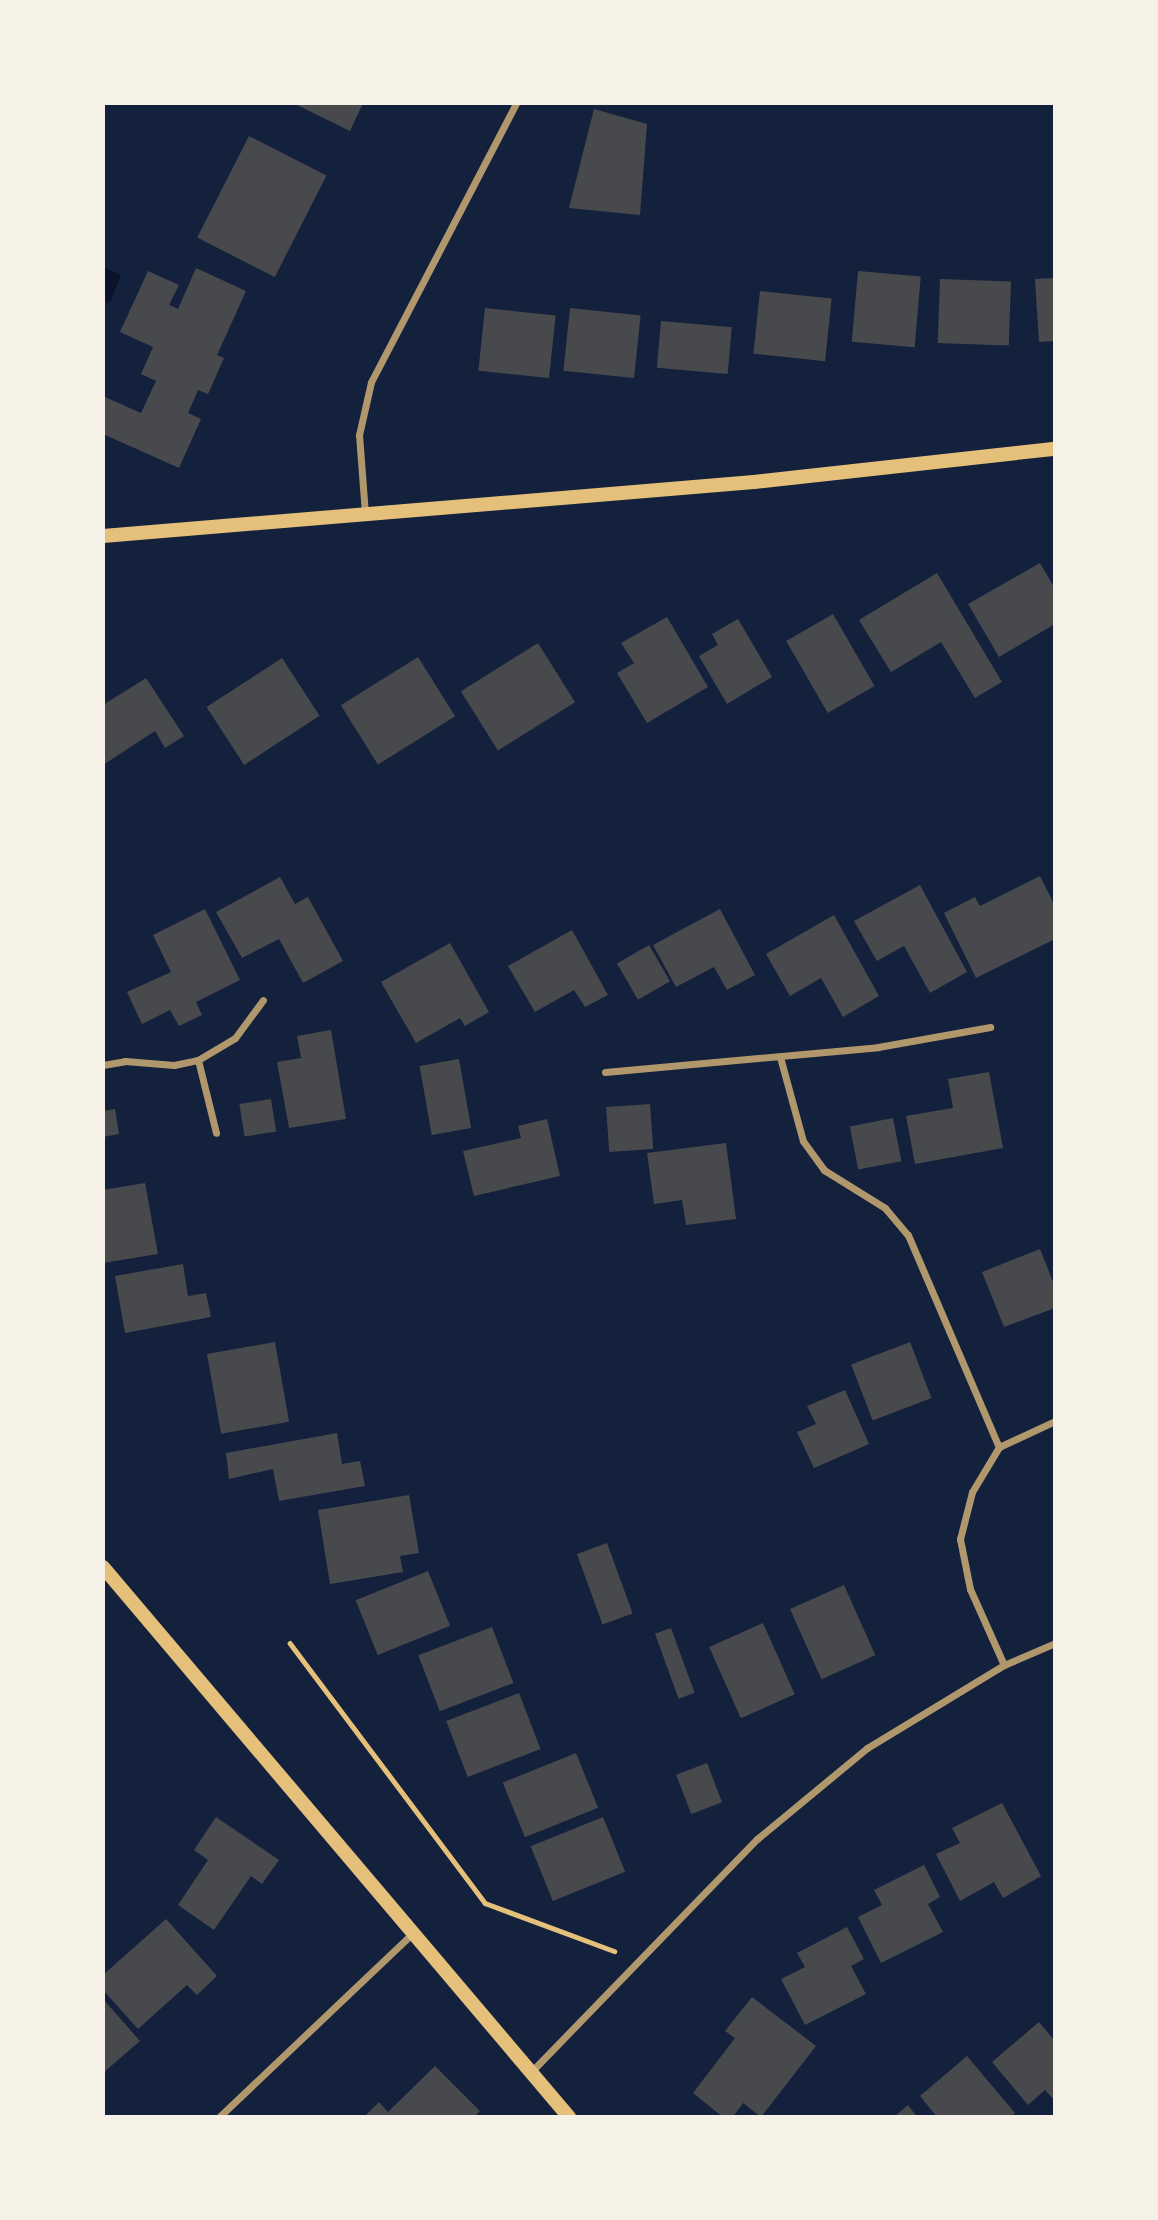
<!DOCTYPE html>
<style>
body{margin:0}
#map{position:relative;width:1158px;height:2220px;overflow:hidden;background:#14213d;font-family:Mulish,sans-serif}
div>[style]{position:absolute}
.water>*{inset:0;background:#0b132b}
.building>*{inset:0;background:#48494c;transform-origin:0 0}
.path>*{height:4.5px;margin:-2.25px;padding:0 2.25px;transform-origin:2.25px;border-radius:2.25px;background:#e5c07b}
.minor>*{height:7px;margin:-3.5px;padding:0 3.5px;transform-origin:3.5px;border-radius:3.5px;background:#b1986c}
.secondary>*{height:14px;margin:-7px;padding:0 7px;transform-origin:7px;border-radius:7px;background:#e5c07b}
span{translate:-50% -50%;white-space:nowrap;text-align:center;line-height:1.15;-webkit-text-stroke:6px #f6f1e7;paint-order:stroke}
.frame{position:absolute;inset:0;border:105px solid #f6f1e7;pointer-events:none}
</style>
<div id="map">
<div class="water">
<i style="clip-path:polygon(103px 267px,121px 275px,109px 304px,103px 301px)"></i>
</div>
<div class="building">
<i style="clip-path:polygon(293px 103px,363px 103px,350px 131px)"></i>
<i style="clip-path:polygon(594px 109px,647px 124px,640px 215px,569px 208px)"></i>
<i style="left:249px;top:136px;width:87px;height:114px;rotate:27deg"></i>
<i style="clip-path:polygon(196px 268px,246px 291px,217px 355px,224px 358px,208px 394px,198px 390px,188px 413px,201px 419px,179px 468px,103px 434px,103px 400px,105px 397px,141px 413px,156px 381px,141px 374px,153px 347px,120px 332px,148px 271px,179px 285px,169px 305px,178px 309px)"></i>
<i style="left:858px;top:271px;width:63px;height:71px;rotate:5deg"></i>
<i style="clip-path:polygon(1055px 278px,1055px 341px,1039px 342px,1035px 279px)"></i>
<i style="left:940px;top:279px;width:71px;height:64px;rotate:2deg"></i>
<i style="left:760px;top:291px;width:72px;height:63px;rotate:6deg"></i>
<i style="left:485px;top:308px;width:71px;height:63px;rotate:6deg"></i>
<i style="left:570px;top:308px;width:71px;height:63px;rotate:6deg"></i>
<i style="left:661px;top:321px;width:71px;height:47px;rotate:5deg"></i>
<i style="clip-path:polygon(1040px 563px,1055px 589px,1055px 624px,999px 657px,968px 604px)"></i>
<i style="clip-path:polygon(937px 573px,1002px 682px,975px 698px,941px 642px,891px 672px,859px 620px)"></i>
<i style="left:833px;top:614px;width:83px;height:54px;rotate:60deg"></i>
<i style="clip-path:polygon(667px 617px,708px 687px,647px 723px,617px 673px,634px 663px,621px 643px)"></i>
<i style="clip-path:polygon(738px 619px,772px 677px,727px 704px,699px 656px,718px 645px,712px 634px)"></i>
<i style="left:538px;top:643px;width:70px;height:91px;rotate:58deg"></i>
<i style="left:418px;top:657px;width:70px;height:91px;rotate:58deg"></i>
<i style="left:282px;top:658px;width:69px;height:90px;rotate:57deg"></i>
<i style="clip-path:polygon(146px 678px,184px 736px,165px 748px,155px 731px,103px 765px,103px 705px)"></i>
<i style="clip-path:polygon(1040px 876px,1055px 906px,1055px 939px,976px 978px,944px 913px,975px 897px,980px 906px)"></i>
<i style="clip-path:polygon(280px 877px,295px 904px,308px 897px,343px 961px,303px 983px,279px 939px,242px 958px,216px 912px)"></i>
<i style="clip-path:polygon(920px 885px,967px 972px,930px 993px,904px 946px,877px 961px,854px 921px)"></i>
<i style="clip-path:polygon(205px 909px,240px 980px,196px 1002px,202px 1015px,179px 1026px,170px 1010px,142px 1024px,127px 992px,171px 972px,153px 935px)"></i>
<i style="clip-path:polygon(720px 909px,755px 975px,727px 990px,714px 967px,676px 987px,653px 945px)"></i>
<i style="clip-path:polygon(834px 915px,879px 996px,843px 1017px,821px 978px,790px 996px,766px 954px)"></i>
<i style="clip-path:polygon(572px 930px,608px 995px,585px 1007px,574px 990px,535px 1012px,508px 966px)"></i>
<i style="clip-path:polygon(450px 943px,489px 1012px,465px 1026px,460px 1018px,416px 1043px,381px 982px)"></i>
<i style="left:649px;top:945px;width:42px;height:37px;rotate:60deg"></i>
<i style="clip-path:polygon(331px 1030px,346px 1119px,289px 1128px,277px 1062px,301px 1058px,297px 1036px)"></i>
<i style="left:459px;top:1059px;width:70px;height:40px;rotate:80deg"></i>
<i style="clip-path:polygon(989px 1072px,1003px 1148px,915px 1164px,906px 1116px,953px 1108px,948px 1079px)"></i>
<i style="left:271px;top:1099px;width:33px;height:32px;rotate:81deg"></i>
<i style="left:650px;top:1104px;width:45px;height:44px;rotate:86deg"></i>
<i style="clip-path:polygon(115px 1109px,119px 1134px,103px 1137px,103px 1111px)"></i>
<i style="left:893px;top:1118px;width:44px;height:44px;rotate:79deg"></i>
<i style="clip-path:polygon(547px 1119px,560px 1176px,474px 1196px,463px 1151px,521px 1138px,518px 1126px)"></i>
<i style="clip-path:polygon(726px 1143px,736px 1219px,686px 1225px,682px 1200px,654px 1204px,647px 1153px)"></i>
<i style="clip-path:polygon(145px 1183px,158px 1254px,103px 1263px,103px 1190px)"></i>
<i style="clip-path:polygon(1040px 1249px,1055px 1287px,1055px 1308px,1004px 1327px,982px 1272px)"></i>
<i style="clip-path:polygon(183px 1264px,188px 1296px,206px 1293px,211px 1317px,125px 1333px,115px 1276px)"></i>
<i style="left:275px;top:1342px;width:81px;height:69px;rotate:80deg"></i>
<i style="left:910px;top:1342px;width:60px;height:63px;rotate:69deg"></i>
<i style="clip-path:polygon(845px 1390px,869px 1444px,814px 1468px,797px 1432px,816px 1424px,807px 1406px)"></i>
<i style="clip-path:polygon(337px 1433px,342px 1464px,360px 1461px,365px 1486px,279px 1501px,273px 1469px,229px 1479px,226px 1453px)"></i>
<i style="clip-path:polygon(409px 1495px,419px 1553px,400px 1556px,403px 1572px,330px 1584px,318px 1510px)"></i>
<i style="left:607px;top:1543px;width:75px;height:32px;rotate:70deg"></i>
<i style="left:428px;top:1571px;width:59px;height:78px;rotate:68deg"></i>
<i style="left:844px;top:1585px;width:77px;height:59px;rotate:66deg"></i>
<i style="left:763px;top:1623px;width:78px;height:59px;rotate:66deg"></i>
<i style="left:492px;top:1627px;width:60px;height:79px;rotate:69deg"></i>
<i style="left:671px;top:1628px;width:69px;height:17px;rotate:70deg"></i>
<i style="left:519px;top:1693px;width:60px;height:78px;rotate:69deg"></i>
<i style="left:576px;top:1753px;width:59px;height:79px;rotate:68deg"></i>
<i style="left:707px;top:1763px;width:42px;height:33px;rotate:69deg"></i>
<i style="clip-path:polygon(1002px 1803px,1041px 1876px,1003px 1898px,994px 1882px,960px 1901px,936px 1854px,960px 1843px,952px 1828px)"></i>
<i style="clip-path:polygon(216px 1817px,279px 1860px,262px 1884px,251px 1876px,214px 1930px,178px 1905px,208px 1860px,194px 1850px)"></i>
<i style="left:603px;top:1817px;width:59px;height:78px;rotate:68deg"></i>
<i style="clip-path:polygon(924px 1865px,940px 1897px,928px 1904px,943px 1932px,881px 1963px,858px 1917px,882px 1905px,874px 1890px)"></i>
<i style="clip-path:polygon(166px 1919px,217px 1976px,197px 1995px,187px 1985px,138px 2029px,103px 1990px,103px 1975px)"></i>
<i style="clip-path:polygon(847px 1927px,864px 1959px,851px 1966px,866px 1994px,805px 2025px,781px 1979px,805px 1967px,797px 1953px)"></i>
<i style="clip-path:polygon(752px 1997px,816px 2046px,761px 2117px,743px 2103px,733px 2117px,723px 2117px,693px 2093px,735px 2038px,725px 2031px)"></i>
<i style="clip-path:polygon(103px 1999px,140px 2041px,103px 2073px)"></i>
<i style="clip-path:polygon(1039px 2022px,1055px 2041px,1055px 2101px,1045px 2090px,1028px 2105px,992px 2062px)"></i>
<i style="clip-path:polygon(967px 2056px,1015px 2113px,1011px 2117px,937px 2117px,920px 2096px)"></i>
<i style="clip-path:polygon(435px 2066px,480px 2111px,474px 2117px,364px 2117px,379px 2102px,388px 2112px)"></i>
<i style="clip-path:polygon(908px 2105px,917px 2117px,894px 2117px)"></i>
</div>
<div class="path">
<i style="left:290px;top:1643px;width:325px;rotate:53.1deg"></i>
<i style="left:485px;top:1903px;width:138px;rotate:20.4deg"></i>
</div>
<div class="minor">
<i style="left:365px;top:514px;width:79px;rotate:-94.3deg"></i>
<i style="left:359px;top:435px;width:54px;rotate:-77.2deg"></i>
<i style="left:371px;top:382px;width:314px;rotate:-62.5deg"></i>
<i style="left:780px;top:1057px;width:87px;rotate:74.7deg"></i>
<i style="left:803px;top:1141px;width:36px;rotate:54deg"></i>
<i style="left:824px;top:1170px;width:72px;rotate:31.9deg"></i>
<i style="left:885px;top:1208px;width:35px;rotate:50deg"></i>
<i style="left:908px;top:1235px;width:231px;rotate:66.8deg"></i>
<i style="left:198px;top:1060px;width:43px;rotate:-30.7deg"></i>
<i style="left:235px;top:1038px;width:47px;rotate:-53.6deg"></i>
<i style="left:103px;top:1065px;width:22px;rotate:-10deg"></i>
<i style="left:125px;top:1061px;width:49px;rotate:4.7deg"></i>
<i style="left:174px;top:1065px;width:25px;rotate:-12deg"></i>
<i style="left:198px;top:1060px;width:75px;rotate:76.1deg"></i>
<i style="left:605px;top:1072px;width:274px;rotate:-5.2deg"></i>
<i style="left:878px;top:1047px;width:114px;rotate:-10.1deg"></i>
<i style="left:1004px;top:1665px;width:83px;rotate:-114.1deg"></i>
<i style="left:970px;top:1589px;width:51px;rotate:-101.3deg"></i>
<i style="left:960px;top:1539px;width:49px;rotate:-75.7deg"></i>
<i style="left:972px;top:1492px;width:52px;rotate:-59deg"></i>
<i style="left:999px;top:1447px;width:62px;rotate:-24.9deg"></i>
<i style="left:531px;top:2072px;width:325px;rotate:-45.9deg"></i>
<i style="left:757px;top:1839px;width:143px;rotate:-39.6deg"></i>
<i style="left:867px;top:1748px;width:160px;rotate:-31.2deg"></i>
<i style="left:1004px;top:1665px;width:56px;rotate:-23.3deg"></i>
<i style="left:219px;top:2117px;width:269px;rotate:-43.5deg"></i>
</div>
<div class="secondary">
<i style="left:103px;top:536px;width:653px;rotate:-4.74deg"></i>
<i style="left:754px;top:482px;width:303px;rotate:-6.3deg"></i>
<i style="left:103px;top:1567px;width:721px;rotate:49.73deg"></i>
</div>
<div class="frame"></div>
</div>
